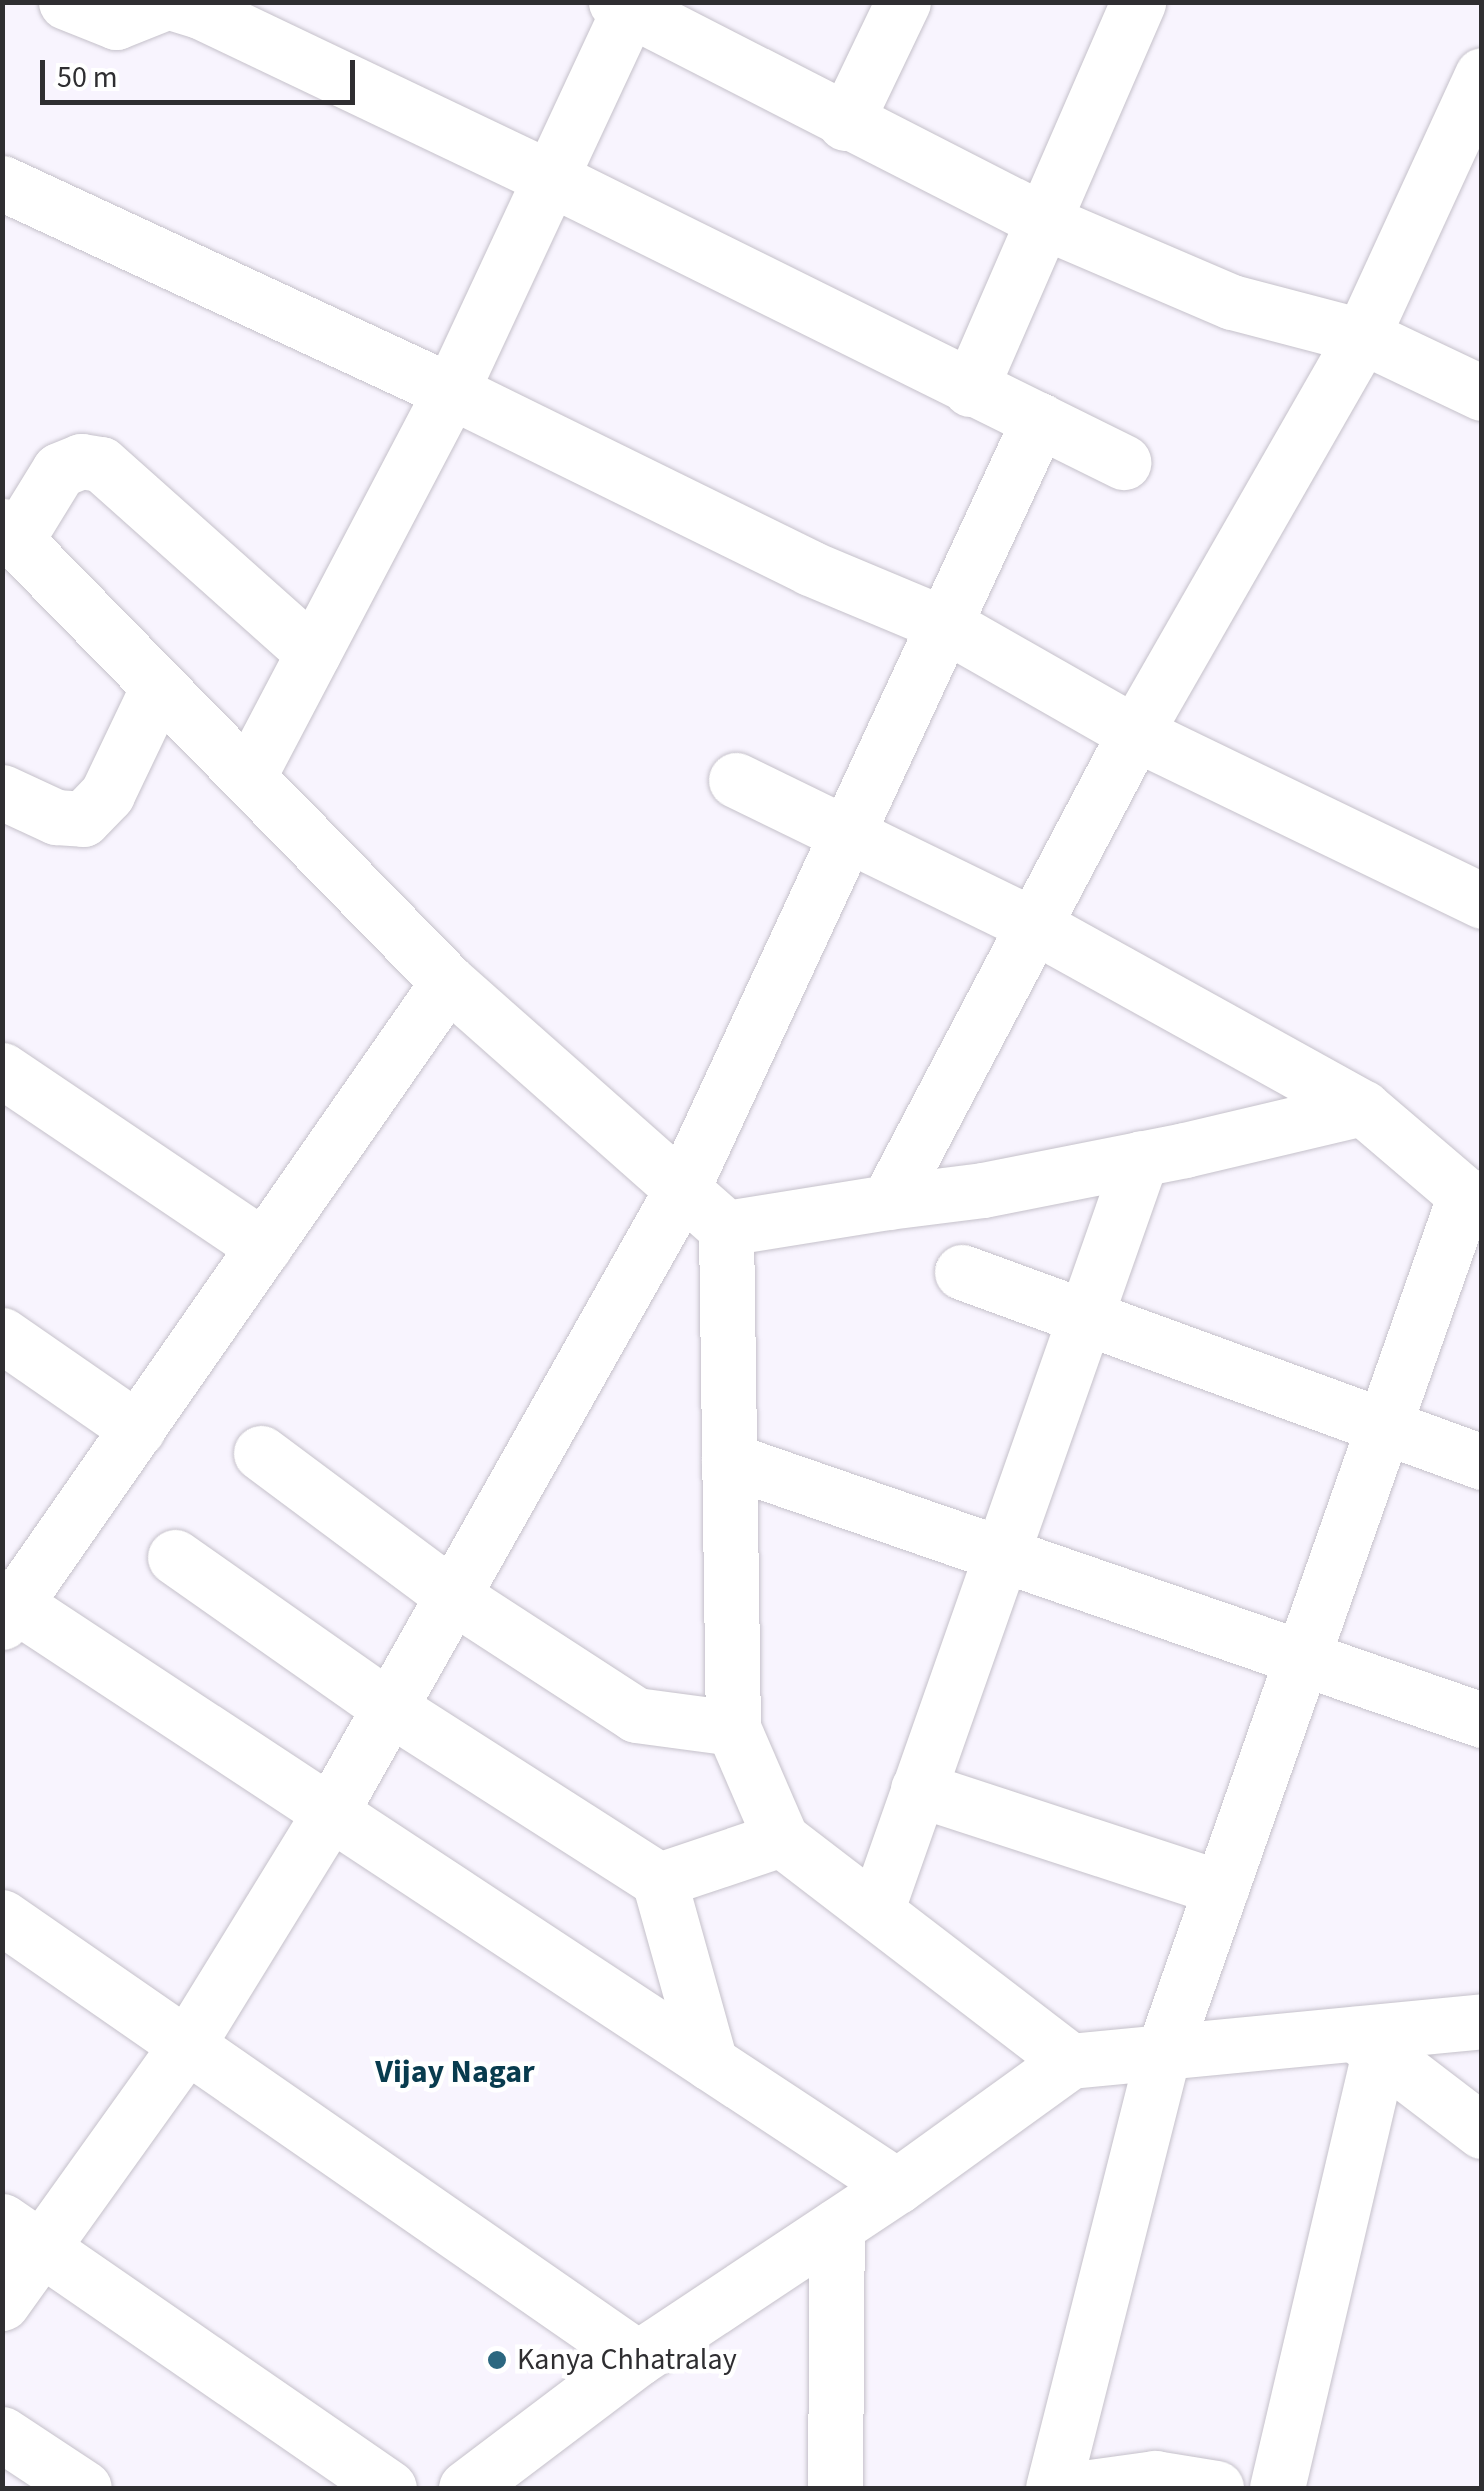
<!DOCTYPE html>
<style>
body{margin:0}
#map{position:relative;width:1484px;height:2491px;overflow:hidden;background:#f8f4fe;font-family:"Source Sans 3",sans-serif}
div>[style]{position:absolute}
.roads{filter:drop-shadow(0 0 2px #c5c1ca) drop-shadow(0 0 2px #c5c1ca)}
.minor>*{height:55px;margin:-27.5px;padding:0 27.5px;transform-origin:27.5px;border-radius:27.5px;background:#fff}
.dots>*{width:28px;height:28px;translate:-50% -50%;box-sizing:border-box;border:5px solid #fff;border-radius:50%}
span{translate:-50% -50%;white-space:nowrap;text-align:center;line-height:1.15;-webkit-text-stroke:9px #fff;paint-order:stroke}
.poi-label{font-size:30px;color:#2f2e31}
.left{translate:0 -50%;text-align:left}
.neighbourhood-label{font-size:32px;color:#083b4e;font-weight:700}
.frame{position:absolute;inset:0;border:5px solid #2f2e31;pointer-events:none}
.scale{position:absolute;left:40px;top:60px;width:315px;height:45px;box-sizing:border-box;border:5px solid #2f2e31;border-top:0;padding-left:12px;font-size:30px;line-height:35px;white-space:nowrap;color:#2f2e31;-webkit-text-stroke:8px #fff;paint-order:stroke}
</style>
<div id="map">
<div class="roads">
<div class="minor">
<i style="left:66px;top:2px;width:54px;rotate:21.8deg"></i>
<i style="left:116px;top:22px;width:54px;rotate:-21.8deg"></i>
<i style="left:170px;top:2px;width:34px;rotate:17deg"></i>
<i style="left:202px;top:12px;width:386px;rotate:25.5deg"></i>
<i style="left:550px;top:178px;width:640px;rotate:26.36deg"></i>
<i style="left:616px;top:2px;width:482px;rotate:27.1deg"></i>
<i style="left:1045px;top:222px;width:203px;rotate:23.2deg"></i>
<i style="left:1232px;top:302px;width:134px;rotate:14.7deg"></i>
<i style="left:1362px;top:336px;width:133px;rotate:25.4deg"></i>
<i style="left:845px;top:123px;width:134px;rotate:-64.4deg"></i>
<i style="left:2px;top:183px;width:495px;rotate:24.9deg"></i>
<i style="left:451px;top:391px;width:400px;rotate:26.2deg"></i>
<i style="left:810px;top:568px;width:145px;rotate:22.7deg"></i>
<i style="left:944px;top:624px;width:220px;rotate:29.7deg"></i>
<i style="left:1135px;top:733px;width:386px;rotate:25.8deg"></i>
<i style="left:970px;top:389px;width:422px;rotate:-66.5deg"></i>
<i style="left:2px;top:526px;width:638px;rotate:45.64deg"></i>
<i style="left:448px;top:982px;width:371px;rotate:41.5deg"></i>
<i style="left:726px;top:1228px;width:500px;rotate:89.2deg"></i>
<i style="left:733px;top:1728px;width:121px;rotate:66.6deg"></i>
<i style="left:781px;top:1839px;width:364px;rotate:37.5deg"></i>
<i style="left:16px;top:540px;width:82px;rotate:-58.4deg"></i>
<i style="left:59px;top:470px;width:24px;rotate:-22deg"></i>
<i style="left:81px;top:461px;width:20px;rotate:9deg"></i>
<i style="left:101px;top:464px;width:284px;rotate:41.7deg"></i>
<i style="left:248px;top:777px;width:436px;rotate:-62.3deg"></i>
<i style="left:451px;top:391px;width:429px;rotate:-65deg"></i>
<i style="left:736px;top:780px;width:331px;rotate:26deg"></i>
<i style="left:1033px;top:925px;width:377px;rotate:29deg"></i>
<i style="left:1363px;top:1108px;width:134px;rotate:40.5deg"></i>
<i style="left:1465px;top:1195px;width:18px;rotate:19deg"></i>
<i style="left:2px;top:792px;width:60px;rotate:24.8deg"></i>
<i style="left:56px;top:817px;width:27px;rotate:4deg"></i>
<i style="left:83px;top:819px;width:35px;rotate:-46deg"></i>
<i style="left:107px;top:794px;width:116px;rotate:-64.5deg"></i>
<i style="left:2px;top:1070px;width:316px;rotate:34deg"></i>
<i style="left:888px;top:1202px;width:96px;rotate:-7.2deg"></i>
<i style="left:983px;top:1190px;width:206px;rotate:-11.2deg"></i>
<i style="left:1185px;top:1150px;width:183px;rotate:-13.3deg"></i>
<i style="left:726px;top:1228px;width:164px;rotate:-9.1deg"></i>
<i style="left:888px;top:1202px;width:530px;rotate:-62.23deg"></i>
<i style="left:1135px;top:733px;width:457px;rotate:-60.2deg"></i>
<i style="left:1362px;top:336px;width:287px;rotate:-65.3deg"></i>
<i style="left:962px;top:1272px;width:554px;rotate:20.07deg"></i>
<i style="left:2px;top:1335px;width:165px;rotate:34.7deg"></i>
<i style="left:261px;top:1453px;width:239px;rotate:36.7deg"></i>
<i style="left:453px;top:1596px;width:218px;rotate:33deg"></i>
<i style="left:636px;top:1715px;width:98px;rotate:7.6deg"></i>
<i style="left:729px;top:1460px;width:797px;rotate:19.05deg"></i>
<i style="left:175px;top:1557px;width:263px;rotate:35.1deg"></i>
<i style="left:390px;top:1708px;width:319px;rotate:32.6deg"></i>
<i style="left:659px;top:1880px;width:129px;rotate:-18.6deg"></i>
<i style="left:2px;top:1596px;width:1072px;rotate:33.39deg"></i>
<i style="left:2px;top:1622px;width:780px;rotate:-55.13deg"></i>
<i style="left:918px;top:1789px;width:319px;rotate:18.1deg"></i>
<i style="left:659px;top:1880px;width:190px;rotate:74.4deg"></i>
<i style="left:876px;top:1911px;width:798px;rotate:-70.61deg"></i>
<i style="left:2px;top:1917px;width:774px;rotate:34.74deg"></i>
<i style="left:1355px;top:2034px;width:160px;rotate:37.4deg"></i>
<i style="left:2px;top:2221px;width:470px;rotate:34.6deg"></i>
<i style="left:2px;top:2303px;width:317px;rotate:-54.4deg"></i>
<i style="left:187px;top:2045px;width:273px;rotate:-58.4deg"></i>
<i style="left:330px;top:1813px;width:716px;rotate:-60.57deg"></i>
<i style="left:682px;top:1189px;width:848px;rotate:-65.1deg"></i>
<i style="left:2px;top:2434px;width:98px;rotate:33.4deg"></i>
<i style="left:466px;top:2488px;width:216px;rotate:-37.1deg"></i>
<i style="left:638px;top:2358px;width:311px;rotate:-33.6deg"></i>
<i style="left:897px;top:2186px;width:213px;rotate:-35.8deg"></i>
<i style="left:1070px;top:2061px;width:414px;rotate:-5.5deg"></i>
<i style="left:835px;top:2488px;width:262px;rotate:-89.6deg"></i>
<i style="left:1053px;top:2488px;width:449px;rotate:-75.8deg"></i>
<i style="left:1163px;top:2053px;width:910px;rotate:-70.61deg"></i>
<i style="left:1083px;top:2488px;width:73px;rotate:-7.9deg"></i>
<i style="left:1155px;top:2478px;width:62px;rotate:9.3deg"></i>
<i style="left:1277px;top:2488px;width:447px;rotate:-76.8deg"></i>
</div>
</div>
<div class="dots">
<i style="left:497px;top:2360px;background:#2c6780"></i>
</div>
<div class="poi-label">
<span class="left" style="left:517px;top:2360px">Kanya Chhatralay</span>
</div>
<div class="neighbourhood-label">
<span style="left:455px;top:2072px">Vijay Nagar</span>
</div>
<div class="frame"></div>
<div class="scale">50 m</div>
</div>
